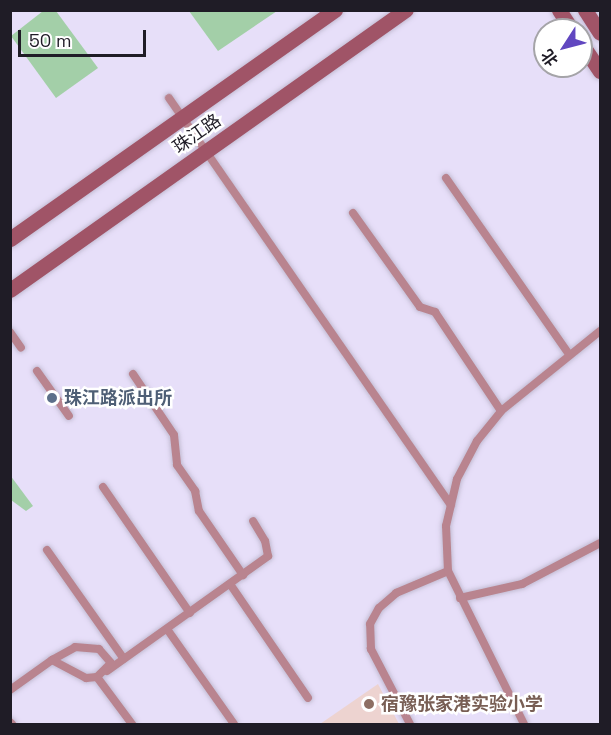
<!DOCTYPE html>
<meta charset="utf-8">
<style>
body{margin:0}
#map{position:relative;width:611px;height:735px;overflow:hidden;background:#e7dff9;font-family:"Space Grotesk","Noto Sans SC",sans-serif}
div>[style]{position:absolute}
.education>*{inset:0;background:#edd3d0}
.green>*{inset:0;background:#a3cfa8}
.roads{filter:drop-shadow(0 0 2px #c3bcd3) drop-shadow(0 0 2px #c3bcd3)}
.lane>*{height:8px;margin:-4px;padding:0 4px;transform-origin:4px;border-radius:4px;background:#b9848f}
.secondary>*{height:15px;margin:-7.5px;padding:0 7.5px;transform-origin:7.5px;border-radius:7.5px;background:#a05467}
.dots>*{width:16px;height:16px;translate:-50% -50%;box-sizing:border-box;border:3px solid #fff;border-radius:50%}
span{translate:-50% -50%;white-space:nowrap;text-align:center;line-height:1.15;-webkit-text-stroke:5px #fff;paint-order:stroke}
.street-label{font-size:18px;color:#1f1c26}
.service-label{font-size:18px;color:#4e5e75;font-weight:700}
.left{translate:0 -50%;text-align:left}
.education-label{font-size:18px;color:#785e54;font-weight:700}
.frame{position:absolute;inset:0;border:12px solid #1f1c26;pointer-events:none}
.north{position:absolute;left:533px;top:18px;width:60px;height:60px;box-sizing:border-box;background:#fff;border:2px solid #a5a4a8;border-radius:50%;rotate:234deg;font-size:16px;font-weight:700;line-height:24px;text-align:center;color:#1f1c26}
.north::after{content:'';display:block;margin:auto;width:21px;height:27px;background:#6147c0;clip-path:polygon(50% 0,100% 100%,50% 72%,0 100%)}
.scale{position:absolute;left:18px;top:30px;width:128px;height:27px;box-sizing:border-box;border:3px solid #1f1c26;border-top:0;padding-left:8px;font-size:18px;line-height:21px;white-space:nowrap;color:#1f1c26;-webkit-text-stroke:4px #fff;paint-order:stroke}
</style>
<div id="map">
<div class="education">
<i style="clip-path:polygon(378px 684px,399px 724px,320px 724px)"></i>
</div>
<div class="green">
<i style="clip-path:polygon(43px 11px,56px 11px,98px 68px,56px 98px,11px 36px)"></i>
<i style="clip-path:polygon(189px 11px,277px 11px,218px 51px)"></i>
<i style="clip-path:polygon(10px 475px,33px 506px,26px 511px,11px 500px)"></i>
</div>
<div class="roads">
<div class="lane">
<i style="left:169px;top:98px;width:495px;rotate:55.3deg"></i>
<i style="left:446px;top:178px;width:215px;rotate:55.1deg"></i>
<i style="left:353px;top:213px;width:115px;rotate:54.5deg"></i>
<i style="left:420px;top:307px;width:16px;rotate:18deg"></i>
<i style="left:435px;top:312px;width:119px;rotate:56.3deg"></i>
<i style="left:10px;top:332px;width:19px;rotate:55deg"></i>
<i style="left:37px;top:371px;width:55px;rotate:54.6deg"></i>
<i style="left:133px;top:374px;width:73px;rotate:56.1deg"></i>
<i style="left:174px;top:435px;width:30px;rotate:84deg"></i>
<i style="left:177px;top:465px;width:32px;rotate:55deg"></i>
<i style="left:195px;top:491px;width:20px;rotate:79deg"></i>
<i style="left:199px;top:511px;width:78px;rotate:55.5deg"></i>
<i style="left:103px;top:487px;width:153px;rotate:55.4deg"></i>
<i style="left:47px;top:550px;width:133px;rotate:54.8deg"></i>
<i style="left:230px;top:584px;width:138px;rotate:55.6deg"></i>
<i style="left:460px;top:598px;width:64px;rotate:-12.7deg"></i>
<i style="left:522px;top:584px;width:88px;rotate:-27.7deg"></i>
<i style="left:167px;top:629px;width:116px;rotate:54.8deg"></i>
<i style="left:107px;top:671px;width:198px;rotate:-35.5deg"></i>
<i style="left:268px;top:556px;width:15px;rotate:-101deg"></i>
<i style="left:265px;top:541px;width:23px;rotate:-121deg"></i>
<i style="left:97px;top:677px;width:59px;rotate:53.3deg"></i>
<i style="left:10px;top:690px;width:52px;rotate:-35.5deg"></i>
<i style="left:52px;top:660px;width:26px;rotate:-29deg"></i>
<i style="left:75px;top:647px;width:24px;rotate:5deg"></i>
<i style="left:99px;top:649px;width:18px;rotate:49deg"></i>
<i style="left:111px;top:663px;width:20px;rotate:135deg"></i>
<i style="left:97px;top:677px;width:11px;rotate:175deg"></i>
<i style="left:86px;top:678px;width:38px;rotate:-152deg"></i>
<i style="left:10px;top:722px;width:3px;rotate:45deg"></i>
<i style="left:410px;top:724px;width:85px;rotate:-117.5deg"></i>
<i style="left:371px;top:649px;width:25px;rotate:-92deg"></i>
<i style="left:370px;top:624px;width:18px;rotate:-61deg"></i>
<i style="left:379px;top:608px;width:23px;rotate:-41deg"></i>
<i style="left:396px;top:593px;width:56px;rotate:-22.9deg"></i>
<i style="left:524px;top:724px;width:171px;rotate:-116.4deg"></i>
<i style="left:448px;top:571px;width:45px;rotate:-92.5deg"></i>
<i style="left:446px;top:526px;width:48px;rotate:-76.8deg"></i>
<i style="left:457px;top:479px;width:43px;rotate:-62.2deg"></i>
<i style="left:477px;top:441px;width:38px;rotate:-51deg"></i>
<i style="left:501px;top:411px;width:127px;rotate:-38.9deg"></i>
</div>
<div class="secondary">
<i style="left:559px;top:10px;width:24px;rotate:57deg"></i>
<i style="left:585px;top:10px;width:27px;rotate:57deg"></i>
<i style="left:581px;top:43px;width:34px;rotate:56deg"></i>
<i style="left:10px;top:239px;width:398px;rotate:-35.2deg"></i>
<i style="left:10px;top:290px;width:485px;rotate:-35.3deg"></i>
</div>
</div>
<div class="dots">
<i style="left:52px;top:398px;background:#5c6f8a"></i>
<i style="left:369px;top:704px;background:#8d6e63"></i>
</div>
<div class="street-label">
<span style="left:197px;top:134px;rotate:-35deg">珠江路</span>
</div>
<div class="service-label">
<span class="left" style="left:64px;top:398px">珠江路派出所</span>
</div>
<div class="education-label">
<span class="left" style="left:381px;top:704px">宿豫张家港实验小学</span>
</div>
<div class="frame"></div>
<div class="north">北</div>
<div class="scale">50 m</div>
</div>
